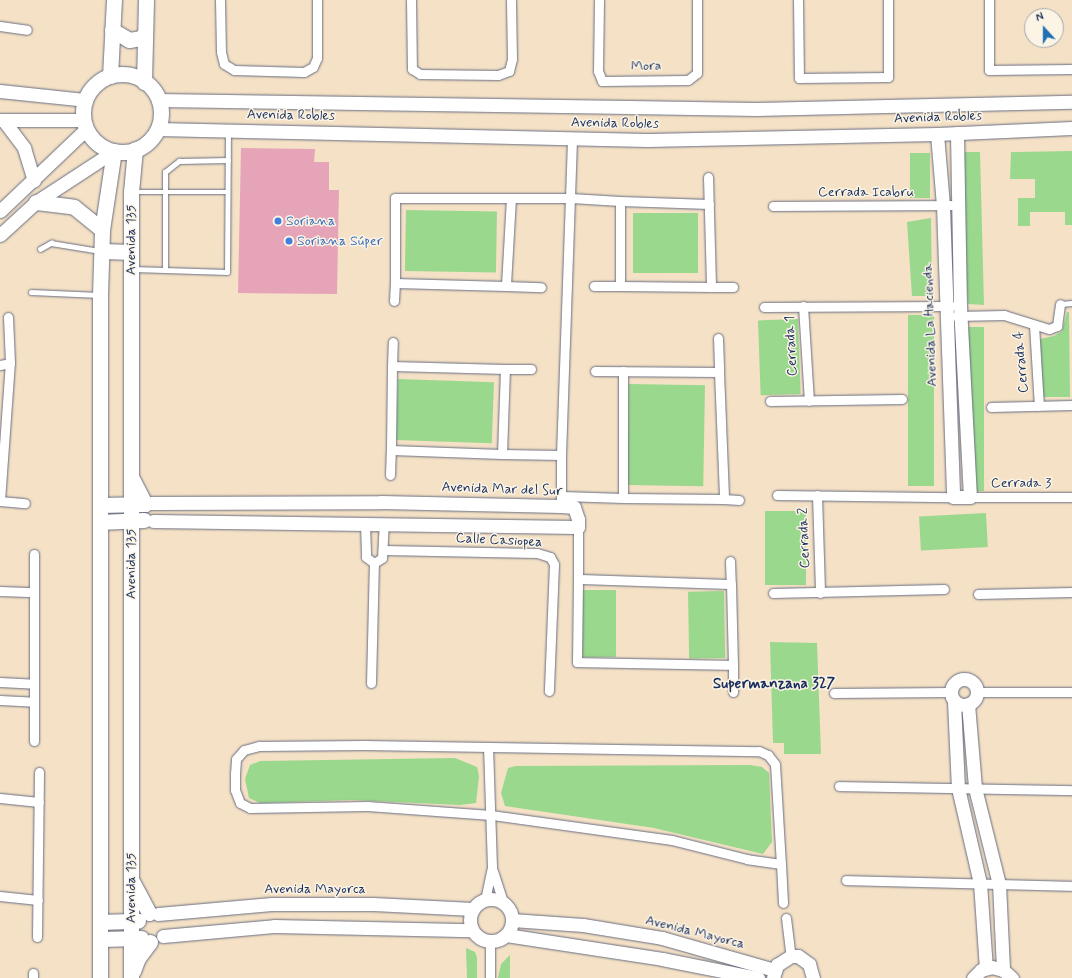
<!DOCTYPE html>
<meta charset="utf-8">
<style>
body{margin:0}
#map{position:relative;width:1072px;height:978px;overflow:hidden;background:#f5e1c5;font-family:Mynerve,sans-serif}
div>[style]{position:absolute}
.green>*{inset:0;background:#9ad88d;transform-origin:0 0}
.building>*{inset:0;background:#e6a4b9}
.roads{filter:drop-shadow(0 0 1px #676d82) drop-shadow(0 0 1px #676d82)}
.lane>*{height:4.5px;margin:-2.25px;padding:0 2.25px;transform-origin:2.25px;border-radius:2.25px;background:#fff}
.street>*{height:9px;margin:-4.5px;padding:0 4.5px;transform-origin:4.5px;border-radius:4.5px;background:#fff}
.secondary>*{height:13px;margin:-6.5px;padding:0 6.5px;transform-origin:6.5px;border-radius:6.5px;background:#fff}
.secondary>.ring{margin:-6.5px;padding:0;box-sizing:content-box;background:none;border:13px solid #fff;border-radius:50%}
.primary>*{height:15px;margin:-7.5px;padding:0 7.5px;transform-origin:7.5px;border-radius:7.5px;background:#fff}
.primary>.ring{margin:-7.5px;padding:0;box-sizing:content-box;background:none;border:15px solid #fff;border-radius:50%}
.dots>*{width:11px;height:11px;translate:-50% -50%;box-sizing:border-box;border:2px solid #fcf5e5;border-radius:50%}
span{translate:-50% -50%;white-space:nowrap;text-align:center;line-height:1.15;-webkit-text-stroke:3px #fcf5e5;paint-order:stroke}
.street-label{font-size:14px;color:#1b2f5e}
.shop-label{font-size:14px;color:#366cbe}
.left{translate:0 -50%;text-align:left}
.neighbourhood-label{font-size:15px;color:#1b2f5e;font-weight:700}
.north{position:absolute;left:1024px;top:8px;width:40px;height:40px;box-sizing:border-box;background:#fcf5e5;border:1px solid #a2a6af;border-radius:50%;rotate:339deg;font-size:11px;font-weight:700;line-height:16px;text-align:center;color:#1b2f5e}
.north::after{content:'';display:block;margin:auto;width:14px;height:18px;background:#1f6fb2;clip-path:polygon(50% 0,100% 100%,50% 72%,0 100%)}
</style>
<div id="map">
<div class="green">
<i style="clip-path:polygon(1072px 151px,1072px 225px,1065px 225px,1065px 212px,1030px 212px,1030px 226px,1018px 226px,1018px 198px,1035px 198px,1035px 179px,1010px 179px,1011px 152px)"></i>
<i style="clip-path:polygon(959px 152px,980px 152px,984px 305px,968px 304px)"></i>
<i style="left:910px;top:153px;width:20px;height:45px"></i>
<i style="left:406px;top:210px;width:91px;height:61px;rotate:1deg"></i>
<i style="left:633px;top:213px;width:65px;height:60px"></i>
<i style="clip-path:polygon(931px 218px,932px 296px,912px 296px,907px 222px)"></i>
<i style="clip-path:polygon(1067px 312px,1069px 312px,1070px 397px,1042px 397px,1040px 339px,1054px 336px,1062px 331px)"></i>
<i style="left:908px;top:315px;width:26px;height:171px"></i>
<i style="left:798px;top:319px;width:75px;height:40px;rotate:88deg"></i>
<i style="left:967px;top:327px;width:17px;height:164px"></i>
<i style="left:398px;top:379px;width:96px;height:61px;rotate:2deg"></i>
<i style="left:629px;top:384px;width:76px;height:101px;rotate:1deg"></i>
<i style="left:765px;top:511px;width:41px;height:74px"></i>
<i style="left:986px;top:513px;width:34px;height:67px;rotate:87deg"></i>
<i style="left:578px;top:590px;width:38px;height:67px"></i>
<i style="left:724px;top:591px;width:67px;height:36px;rotate:89deg"></i>
<i style="clip-path:polygon(770px 642px,817px 643px,821px 754px,784px 754px,784px 743px,773px 743px)"></i>
<i style="clip-path:polygon(455px 758px,477px 767px,479px 776px,476px 803px,460px 805px,351px 800px,260px 803px,249px 798px,245px 779px,250px 765px,260px 761px)"></i>
<i style="clip-path:polygon(750px 765px,762px 767px,769px 773px,772px 842px,763px 854px,654px 828px,505px 806px,501px 793px,508px 768px,516px 766px)"></i>
<i style="clip-path:polygon(466px 948px,475px 952px,477px 958px,477px 978px,467px 978px)"></i>
<i style="clip-path:polygon(510px 955px,510px 978px,498px 978px,501px 964px)"></i>
</div>
<div class="building">
<i style="clip-path:polygon(241px 148px,315px 149px,314px 162px,329px 162px,329px 190px,339px 190px,337px 294px,238px 293px)"></i>
</div>
<div class="roads">
<div class="lane">
<i style="left:132px;top:192px;width:96px"></i>
<i style="left:40px;top:249px;width:13px;rotate:-29deg"></i>
<i style="left:51px;top:243px;width:50px;rotate:9.3deg"></i>
<i style="left:133px;top:269px;width:94px;rotate:1.8deg"></i>
<i style="left:227px;top:272px;width:140px;rotate:-89.6deg"></i>
<i style="left:165px;top:270px;width:98px;rotate:-90deg"></i>
<i style="left:165px;top:172px;width:18px;rotate:-38deg"></i>
<i style="left:179px;top:161px;width:49px;rotate:-1.2deg"></i>
<i style="left:31px;top:292px;width:68px;rotate:2.5deg"></i>
<i style="left:1060px;top:304px;width:12px;rotate:-5deg"></i>
</div>
<div class="street">
<i style="left:220px;top:0;width:52px;rotate:88.9deg"></i>
<i style="left:221px;top:52px;width:12px;rotate:76deg"></i>
<i style="left:224px;top:64px;width:12px;rotate:31deg"></i>
<i style="left:234px;top:70px;width:70px;rotate:1.6deg"></i>
<i style="left:304px;top:72px;width:10px;rotate:-29deg"></i>
<i style="left:313px;top:67px;width:10px;rotate:-66deg"></i>
<i style="left:317px;top:58px;width:58px;rotate:-90deg"></i>
<i style="left:411px;top:0;width:69px;rotate:89.2deg"></i>
<i style="left:412px;top:69px;width:9px;rotate:32deg"></i>
<i style="left:420px;top:74px;width:78px;rotate:0.7deg"></i>
<i style="left:498px;top:75px;width:12px;rotate:-20deg"></i>
<i style="left:509px;top:71px;width:12px;rotate:-76deg"></i>
<i style="left:512px;top:59px;width:59px;rotate:-91deg"></i>
<i style="left:599px;top:0;width:71px;rotate:90.8deg"></i>
<i style="left:598px;top:71px;width:11px;rotate:68deg"></i>
<i style="left:602px;top:81px;width:86px;rotate:-0.7deg"></i>
<i style="left:688px;top:80px;width:11px;rotate:-38deg"></i>
<i style="left:697px;top:73px;width:73px;rotate:-90deg"></i>
<i style="left:798px;top:0;width:78px;rotate:89.3deg"></i>
<i style="left:799px;top:78px;width:89px;rotate:-0.6deg"></i>
<i style="left:888px;top:77px;width:77px;rotate:-90deg"></i>
<i style="left:989px;top:0;width:70px;rotate:90deg"></i>
<i style="left:989px;top:70px;width:83px;rotate:-0.7deg"></i>
<i style="left:0;top:26px;width:27px;rotate:8deg"></i>
<i style="left:708px;top:177px;width:110px;rotate:88.4deg"></i>
<i style="left:711px;top:287px;width:91px;rotate:-179.4deg"></i>
<i style="left:620px;top:286px;width:85px;rotate:-90deg"></i>
<i style="left:620px;top:201px;width:89px;rotate:1.9deg"></i>
<i style="left:511px;top:198px;width:88px;rotate:93.3deg"></i>
<i style="left:506px;top:286px;width:111px;rotate:-178.5deg"></i>
<i style="left:395px;top:283px;width:85px;rotate:-90deg"></i>
<i style="left:395px;top:198px;width:176px"></i>
<i style="left:571px;top:198px;width:49px;rotate:3.5deg"></i>
<i style="left:773px;top:206px;width:186px;rotate:-0.3deg"></i>
<i style="left:506px;top:286px;width:35px;rotate:2deg"></i>
<i style="left:594px;top:286px;width:26px"></i>
<i style="left:711px;top:287px;width:22px"></i>
<i style="left:394px;top:301px;width:18px;rotate:-87deg"></i>
<i style="left:803px;top:306px;width:95px;rotate:86.4deg"></i>
<i style="left:764px;top:307px;width:187px;rotate:-0.3deg"></i>
<i style="left:956px;top:316px;width:48px;rotate:-1.2deg"></i>
<i style="left:1004px;top:315px;width:47px;rotate:17.3deg"></i>
<i style="left:1049px;top:329px;width:9px;rotate:-21deg"></i>
<i style="left:1057px;top:326px;width:22px;rotate:-82deg"></i>
<i style="left:1034px;top:325px;width:81px;rotate:86.5deg"></i>
<i style="left:718px;top:338px;width:34px;rotate:88deg"></i>
<i style="left:0;top:365px;width:10px;rotate:-11deg"></i>
<i style="left:392px;top:366px;width:24px;rotate:-88deg"></i>
<i style="left:505px;top:369px;width:26px"></i>
<i style="left:595px;top:371px;width:124px;rotate:0.5deg"></i>
<i style="left:719px;top:372px;width:127px;rotate:87.7deg"></i>
<i style="left:724px;top:499px;width:101px;rotate:-179.4deg"></i>
<i style="left:623px;top:498px;width:127px;rotate:-90deg"></i>
<i style="left:770px;top:401px;width:132px;rotate:-0.9deg"></i>
<i style="left:991px;top:407px;width:81px;rotate:-1.4deg"></i>
<i style="left:502px;top:454px;width:85px;rotate:-88deg"></i>
<i style="left:505px;top:369px;width:113px;rotate:-178.5deg"></i>
<i style="left:392px;top:366px;width:84px;rotate:90.7deg"></i>
<i style="left:391px;top:450px;width:111px;rotate:2.1deg"></i>
<i style="left:502px;top:454px;width:59px;rotate:1deg"></i>
<i style="left:561px;top:455px;width:51px;rotate:90deg"></i>
<i style="left:561px;top:455px;width:317px;rotate:-88deg"></i>
<i style="left:390px;top:475px;width:25px;rotate:-88deg"></i>
<i style="left:777px;top:495px;width:176px;rotate:0.7deg"></i>
<i style="left:817px;top:495px;width:98px;rotate:88.2deg"></i>
<i style="left:562px;top:496px;width:61px;rotate:1.9deg"></i>
<i style="left:970px;top:497px;width:102px"></i>
<i style="left:724px;top:499px;width:15px;rotate:4deg"></i>
<i style="left:0;top:501px;width:138px;rotate:-85.9deg"></i>
<i style="left:10px;top:363px;width:46px;rotate:-92.5deg"></i>
<i style="left:0;top:501px;width:25px;rotate:5deg"></i>
<i style="left:365px;top:524px;width:33px;rotate:88deg"></i>
<i style="left:366px;top:557px;width:10px;rotate:37deg"></i>
<i style="left:374px;top:563px;width:9px;rotate:-32deg"></i>
<i style="left:382px;top:558px;width:34px;rotate:-87deg"></i>
<i style="left:383px;top:550px;width:154px;rotate:1.1deg"></i>
<i style="left:537px;top:553px;width:14px;rotate:17deg"></i>
<i style="left:550px;top:557px;width:8px;rotate:60deg"></i>
<i style="left:554px;top:564px;width:127px;rotate:92.3deg"></i>
<i style="left:730px;top:561px;width:23px;rotate:88deg"></i>
<i style="left:578px;top:579px;width:52px;rotate:-90deg"></i>
<i style="left:0;top:591px;width:34px;rotate:2deg"></i>
<i style="left:773px;top:593px;width:171px;rotate:-1.3deg"></i>
<i style="left:978px;top:594px;width:94px;rotate:-1.2deg"></i>
<i style="left:733px;top:665px;width:156px;rotate:-178.9deg"></i>
<i style="left:577px;top:662px;width:83px;rotate:-89.3deg"></i>
<i style="left:578px;top:579px;width:153px;rotate:1.9deg"></i>
<i style="left:731px;top:584px;width:81px;rotate:88.6deg"></i>
<i style="left:733px;top:665px;width:27px;rotate:90deg"></i>
<i style="left:0;top:682px;width:34px;rotate:3deg"></i>
<i style="left:371px;top:683px;width:120px;rotate:-88.6deg"></i>
<i style="left:976px;top:692px;width:96px"></i>
<i style="left:834px;top:693px;width:117px;rotate:-0.5deg"></i>
<i style="left:0;top:700px;width:34px;rotate:3deg"></i>
<i style="left:34px;top:741px;width:187px;rotate:-90deg"></i>
<i style="left:363px;top:745px;width:396px;rotate:0.9deg"></i>
<i style="left:759px;top:751px;width:10px;rotate:24deg"></i>
<i style="left:768px;top:755px;width:11px;rotate:52deg"></i>
<i style="left:775px;top:764px;width:100px;rotate:86.6deg"></i>
<i style="left:781px;top:864px;width:34px;rotate:-172deg"></i>
<i style="left:747px;top:859px;width:77px;rotate:-165.8deg"></i>
<i style="left:672px;top:840px;width:183px;rotate:-172.1deg"></i>
<i style="left:491px;top:815px;width:124px;rotate:-175.8deg"></i>
<i style="left:367px;top:806px;width:117px;rotate:179deg"></i>
<i style="left:250px;top:808px;width:11px;rotate:-153deg"></i>
<i style="left:240px;top:803px;width:14px;rotate:-111deg"></i>
<i style="left:235px;top:790px;width:16px;rotate:-90deg"></i>
<i style="left:235px;top:774px;width:15px;rotate:-86deg"></i>
<i style="left:236px;top:759px;width:12px;rotate:-48deg"></i>
<i style="left:244px;top:750px;width:16px;rotate:-15deg"></i>
<i style="left:259px;top:746px;width:104px;rotate:-0.6deg"></i>
<i style="left:839px;top:786px;width:233px;rotate:1deg"></i>
<i style="left:0;top:798px;width:39px;rotate:6deg"></i>
<i style="left:781px;top:864px;width:39px;rotate:87deg"></i>
<i style="left:493px;top:871px;width:35px;rotate:72deg"></i>
<i style="left:846px;top:880px;width:226px;rotate:1.5deg"></i>
<i style="left:0;top:896px;width:38px;rotate:6deg"></i>
<i style="left:485px;top:900px;width:34px;rotate:-78deg"></i>
<i style="left:492px;top:867px;width:120px;rotate:-91.9deg"></i>
<i style="left:786px;top:918px;width:38px;rotate:83deg"></i>
<i style="left:37px;top:937px;width:165px;rotate:-89.3deg"></i>
<i style="left:490px;top:941px;width:37px;rotate:90deg"></i>
<i style="left:33px;top:973px;width:5px;rotate:90deg"></i>
</div>
<div class="secondary">
<i style="left:0;top:91px;width:85px;rotate:6deg"></i>
<i style="left:158px;top:100px;width:598px;rotate:0.86deg"></i>
<i style="left:756px;top:109px;width:316px;rotate:-1.3deg"></i>
<i style="left:0;top:120px;width:84px"></i>
<i style="left:4px;top:121px;width:34px;rotate:53deg"></i>
<i style="left:24px;top:148px;width:34px;rotate:73deg"></i>
<i style="left:157px;top:129px;width:490px;rotate:1.3deg"></i>
<i style="left:647px;top:140px;width:290px;rotate:-1.2deg"></i>
<i style="left:937px;top:134px;width:135px;rotate:-2.5deg"></i>
<i style="left:937px;top:134px;width:72px;rotate:85.2deg"></i>
<i style="left:943px;top:206px;width:291px;rotate:88deg"></i>
<i style="left:953px;top:497px;width:17px"></i>
<i style="left:970px;top:497px;width:191px;rotate:-93deg"></i>
<i style="left:960px;top:306px;width:173px;rotate:-91deg"></i>
<i style="left:0;top:211px;width:119px;rotate:-43.6deg"></i>
<i style="left:0;top:235px;width:49px;rotate:-42.5deg"></i>
<i style="left:36px;top:202px;width:93px;rotate:-33.2deg"></i>
<i style="left:151px;top:503px;width:230px;rotate:-0.2deg"></i>
<i style="left:381px;top:502px;width:180px;rotate:1.3deg"></i>
<i style="left:561px;top:506px;width:13px;rotate:4deg"></i>
<i style="left:574px;top:507px;width:13px;rotate:72deg"></i>
<i style="left:578px;top:519px;width:8px;rotate:90deg"></i>
<i style="left:578px;top:527px;width:425px;rotate:-179.2deg"></i>
<i class="ring" style="left:951px;top:679px;width:13px;height:13px"></i>
<i style="left:954px;top:701px;width:87px;rotate:87.4deg"></i>
<i style="left:958px;top:788px;width:98px;rotate:77deg"></i>
<i style="left:980px;top:883px;width:85px;rotate:86deg"></i>
<i style="left:968px;top:704px;width:84px;rotate:85.2deg"></i>
<i style="left:975px;top:788px;width:99px;rotate:76deg"></i>
<i style="left:999px;top:884px;width:86px;rotate:87.3deg"></i>
<i class="ring" style="left:470px;top:899px;width:29px;height:29px"></i>
<i style="left:158px;top:914px;width:114px;rotate:-5deg"></i>
<i style="left:272px;top:904px;width:101px"></i>
<i style="left:373px;top:904px;width:100px;rotate:2.9deg"></i>
<i style="left:512px;top:920px;width:71px;rotate:4deg"></i>
<i style="left:583px;top:925px;width:80px;rotate:9.3deg"></i>
<i style="left:662px;top:938px;width:116px;rotate:15.9deg"></i>
<i style="left:506px;top:935px;width:158px;rotate:8.7deg"></i>
<i style="left:662px;top:959px;width:98px;rotate:11.2deg"></i>
<i style="left:163px;top:936px;width:111px;rotate:-5.1deg"></i>
<i style="left:274px;top:926px;width:198px;rotate:1.2deg"></i>
<i style="left:773px;top:978px;width:14px;rotate:-73deg"></i>
<i style="left:777px;top:965px;width:17px;rotate:-33deg"></i>
<i style="left:791px;top:956px;width:7px"></i>
<i style="left:798px;top:956px;width:14px;rotate:36deg"></i>
<i style="left:809px;top:964px;width:15px;rotate:74deg"></i>
<i style="left:973px;top:978px;width:11px;rotate:-45deg"></i>
<i style="left:981px;top:970px;width:11px;rotate:-15deg"></i>
<i style="left:992px;top:967px;width:11px;rotate:15deg"></i>
<i style="left:1003px;top:970px;width:12px;rotate:42deg"></i>
</div>
<div class="primary">
<i style="left:112px;top:30px;width:20px;rotate:30deg"></i>
<i style="left:129px;top:40px;width:12px;rotate:-9deg"></i>
<i style="left:141px;top:38px;width:6px;rotate:-51deg"></i>
<i class="ring" style="left:83px;top:74px;width:63px;height:63px"></i>
<i style="left:110px;top:76px;width:76px;rotate:-87deg"></i>
<i style="left:144px;top:82px;width:82px;rotate:-88.6deg"></i>
<i style="left:36px;top:202px;width:38px;rotate:7deg"></i>
<i style="left:74px;top:207px;width:36px;rotate:39deg"></i>
<i style="left:103px;top:251px;width:28px;rotate:2deg"></i>
<i style="left:100px;top:505px;width:45px;rotate:-1.3deg"></i>
<i style="left:145px;top:504px;width:28px;rotate:-117deg"></i>
<i style="left:100px;top:522px;width:44px;rotate:-2.6deg"></i>
<i style="left:133px;top:883px;width:34px;rotate:62deg"></i>
<i style="left:100px;top:922px;width:38px;rotate:-2deg"></i>
<i style="left:100px;top:939px;width:41px;rotate:-1.4deg"></i>
<i style="left:133px;top:971px;width:14px;rotate:-69deg"></i>
<i style="left:138px;top:958px;width:20px;rotate:-53deg"></i>
<i style="left:100px;top:978px;width:683px;rotate:-90deg"></i>
<i style="left:100px;top:295px;width:65px;rotate:-88.2deg"></i>
<i style="left:102px;top:230px;width:80px;rotate:-81.4deg"></i>
<i style="left:131px;top:978px;width:786px;rotate:-90deg"></i>
<i style="left:131px;top:192px;width:43px;rotate:-84.7deg"></i>
</div>
</div>
<div class="dots">
<i style="left:278px;top:221px;background:#3f7fe0"></i>
<i style="left:289px;top:241px;background:#3f7fe0"></i>
</div>
<div class="street-label">
<span style="left:646px;top:66px;rotate:-1deg">Mora</span>
<span style="left:291px;top:115px;rotate:1deg">Avenida Robles</span>
<span style="left:938px;top:117px;rotate:-2deg">Avenida Robles</span>
<span style="left:615px;top:123px;rotate:1deg">Avenida Robles</span>
<span style="left:866px;top:192px">Cerrada Icabru</span>
<span style="left:131px;top:240px;rotate:-90deg">Avenida 135</span>
<span style="left:930px;top:325px;rotate:-92deg">Avenida La Hacienda</span>
<span style="left:791px;top:346px;rotate:-93deg">Cerrada 1</span>
<span style="left:1021px;top:362px;rotate:-95deg">Cerrada 4</span>
<span style="left:1021px;top:483px">Cerrada 3</span>
<span style="left:502px;top:489px;rotate:2deg">Avenida Mar del Sur</span>
<span style="left:804px;top:538px;rotate:-92deg">Cerrada 2</span>
<span style="left:499px;top:540px;rotate:3deg">Calle Casiopea</span>
<span style="left:131px;top:564px;rotate:-90deg">Avenida 135</span>
<span style="left:131px;top:888px;rotate:-90deg">Avenida 135</span>
<span style="left:315px;top:889px">Avenida Mayorca</span>
<span style="left:695px;top:932px;rotate:14deg">Avenida Mayorca</span>
</div>
<div class="shop-label">
<span class="left" style="left:286px;top:221px">Soriana</span>
<span class="left" style="left:297px;top:241px">Soriana Súper</span>
</div>
<div class="neighbourhood-label">
<span style="left:774px;top:685px">Supermanzana 327</span>
</div>
<div class="north">N</div>
</div>
